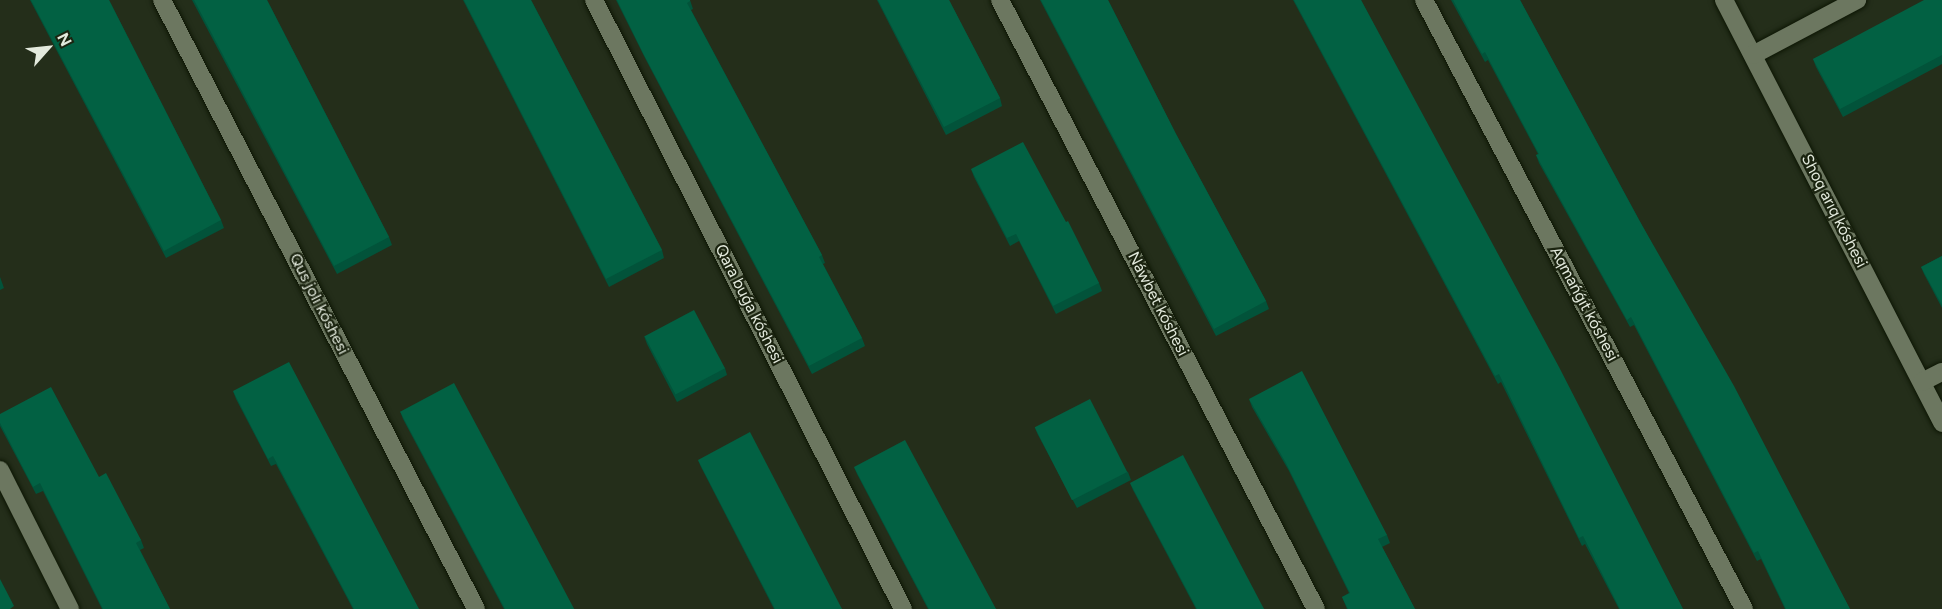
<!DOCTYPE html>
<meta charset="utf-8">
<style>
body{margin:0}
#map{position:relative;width:1942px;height:609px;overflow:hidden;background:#242e1a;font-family:Figtree,sans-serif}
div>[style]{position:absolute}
.roads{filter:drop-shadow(0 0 2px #0d1604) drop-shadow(0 0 2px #0d1604)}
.street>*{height:18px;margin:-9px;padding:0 9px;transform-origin:9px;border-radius:9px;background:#6c7760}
.wall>*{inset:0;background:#02533a}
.building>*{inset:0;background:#026143;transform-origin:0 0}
span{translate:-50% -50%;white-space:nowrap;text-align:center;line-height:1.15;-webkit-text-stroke:4.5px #1b2410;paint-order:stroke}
.street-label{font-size:16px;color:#e3eadd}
.north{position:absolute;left:18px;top:18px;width:60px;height:60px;-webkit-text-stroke:4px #1b2410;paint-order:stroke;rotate:63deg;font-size:16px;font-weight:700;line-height:24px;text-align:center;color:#e3eadd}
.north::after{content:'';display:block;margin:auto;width:21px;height:27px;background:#e3eadd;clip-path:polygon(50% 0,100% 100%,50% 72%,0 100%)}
</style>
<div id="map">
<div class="roads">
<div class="street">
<i style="left:162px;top:0;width:685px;rotate:62.72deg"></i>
<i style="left:594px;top:0;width:683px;rotate:63.1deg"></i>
<i style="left:1000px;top:0;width:686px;rotate:62.58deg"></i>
<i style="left:1424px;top:0;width:688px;rotate:62.28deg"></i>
<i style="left:1724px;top:0;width:476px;rotate:62.7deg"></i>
<i style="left:1753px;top:55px;width:118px;rotate:-27.9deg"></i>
<i style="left:1922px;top:382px;width:22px;rotate:-27deg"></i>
<i style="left:0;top:470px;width:156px;rotate:63.3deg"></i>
</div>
</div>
<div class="wall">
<i style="clip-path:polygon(30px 0,109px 0,221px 220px,224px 228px,166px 258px)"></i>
<i style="clip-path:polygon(192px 0,267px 0,389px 237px,392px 245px,337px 274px)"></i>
<i style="clip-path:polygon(463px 0,531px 0,662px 250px,664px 258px,609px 287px)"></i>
<i style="clip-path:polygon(616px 0,690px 0,693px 9px,691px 10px,822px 255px,825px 263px,823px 264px,862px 338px,865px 346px,812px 374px,646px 60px)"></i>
<i style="clip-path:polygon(877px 0,949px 0,1000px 98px,1002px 106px,946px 135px)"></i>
<i style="clip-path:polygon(1040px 0,1108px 0,1176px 134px,1266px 301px,1269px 309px,1216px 336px)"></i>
<i style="clip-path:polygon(1293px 0,1361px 0,1683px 609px,1619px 609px,1585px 544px,1582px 546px,1501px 382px,1498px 384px)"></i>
<i style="clip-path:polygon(1451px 0,1520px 0,1850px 609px,1785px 609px,1761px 559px,1757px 561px,1634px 325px,1630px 327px,1539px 163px,1536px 155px,1538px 154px,1488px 60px,1485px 62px)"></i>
<i style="clip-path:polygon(1942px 0,1942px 64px,1843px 117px,1816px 67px,1813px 59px)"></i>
<i style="clip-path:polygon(971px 169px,1066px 222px,1099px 283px,1102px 291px,1056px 314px,1019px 241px,1010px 246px,974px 177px)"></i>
<i style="clip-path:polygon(1942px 256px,1942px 308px,1924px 274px,1921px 267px)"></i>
<i style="clip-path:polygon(0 277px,4px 288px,0 290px)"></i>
<i style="clip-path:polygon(644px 336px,725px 368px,727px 375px,677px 402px,647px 344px)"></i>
<i style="clip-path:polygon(233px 391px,419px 609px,353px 609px,276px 464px,271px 466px,236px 399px)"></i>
<i style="clip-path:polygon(1249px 399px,1387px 535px,1390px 543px,1382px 547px,1415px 609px,1347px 609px,1342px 597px,1349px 593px,1289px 471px,1252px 407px)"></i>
<i style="clip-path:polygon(400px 411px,574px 609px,504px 609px,403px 419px)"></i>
<i style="clip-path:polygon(0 414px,99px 477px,141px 540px,144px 548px,140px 550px,170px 609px,102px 609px,43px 491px,36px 494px,0 426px)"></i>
<i style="clip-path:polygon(1035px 428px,1128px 472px,1131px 480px,1077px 508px,1038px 435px)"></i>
<i style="clip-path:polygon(698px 460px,842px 609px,774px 609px,701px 467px)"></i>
<i style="clip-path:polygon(854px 467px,996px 609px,928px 609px,857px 474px)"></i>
<i style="clip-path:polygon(1130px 483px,1264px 609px,1196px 609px,1133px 490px)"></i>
</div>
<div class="building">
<i style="clip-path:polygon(31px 0,109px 0,221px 220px,164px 251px)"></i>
<i style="clip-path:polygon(194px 0,267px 0,389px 237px,334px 266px)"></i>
<i style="clip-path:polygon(464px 0,531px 0,662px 250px,606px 279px)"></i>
<i style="clip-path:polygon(617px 0,690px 0,690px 1px,687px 3px,822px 255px,819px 257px,862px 338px,809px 366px,643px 53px)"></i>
<i style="clip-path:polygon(878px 0,949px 0,1000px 98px,944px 127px)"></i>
<i style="clip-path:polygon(1041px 0,1108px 0,1176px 134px,1266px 301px,1214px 329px)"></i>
<i style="clip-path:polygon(1294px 0,1361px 0,1559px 367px,1683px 609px,1620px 609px,1583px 536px,1579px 538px,1499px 374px,1495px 376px)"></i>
<i style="clip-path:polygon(1453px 0,1520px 0,1639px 220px,1734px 386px,1850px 609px,1786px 609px,1758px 551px,1754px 553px,1631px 317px,1627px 320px,1536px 155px,1539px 154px,1485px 52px,1482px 54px)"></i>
<i style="clip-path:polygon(1924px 0,1942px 0,1942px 55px,1840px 109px,1813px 59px)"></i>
<i style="clip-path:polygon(1023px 142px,1066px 222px,1068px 221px,1099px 283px,1053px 306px,1016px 234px,1007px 238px,971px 169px)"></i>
<i style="clip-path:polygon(1942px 256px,1942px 305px,1921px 267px)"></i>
<i style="left:694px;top:310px;width:66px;height:56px;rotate:62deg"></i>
<i style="clip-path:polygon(289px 362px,419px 609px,354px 609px,273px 456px,268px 459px,233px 391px)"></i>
<i style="clip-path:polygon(1302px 371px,1387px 535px,1378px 539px,1415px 609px,1348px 609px,1342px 597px,1350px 593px,1286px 463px,1249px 399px)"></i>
<i style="left:454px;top:383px;width:256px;height:61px;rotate:62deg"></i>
<i style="clip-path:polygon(51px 387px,99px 477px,106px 473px,141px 540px,136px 543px,170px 609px,103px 609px,40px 483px,33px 487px,0 423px,0 414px)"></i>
<i style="left:1090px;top:399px;width:82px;height:62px;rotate:63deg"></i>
<i style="clip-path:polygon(750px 432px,842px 609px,775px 609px,698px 460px)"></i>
<i style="clip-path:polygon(905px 440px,996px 609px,929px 609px,854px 467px)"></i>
<i style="clip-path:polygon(1183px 455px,1264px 609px,1197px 609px,1130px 483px)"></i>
<i style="clip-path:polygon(0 579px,14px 606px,10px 609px,0 609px)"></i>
</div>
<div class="street-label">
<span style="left:1834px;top:211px;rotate:63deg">Shoq arıq kóshesi</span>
<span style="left:319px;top:304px;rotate:63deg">Qus jolı kóshesi</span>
<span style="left:749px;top:304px;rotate:63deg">Qara buǵa kóshesi</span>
<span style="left:1158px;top:304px;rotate:63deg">Náwbet kóshesi</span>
<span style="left:1584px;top:304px;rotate:62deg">Aqmańǵıt kóshesi</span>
</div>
<div class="north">N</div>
</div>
